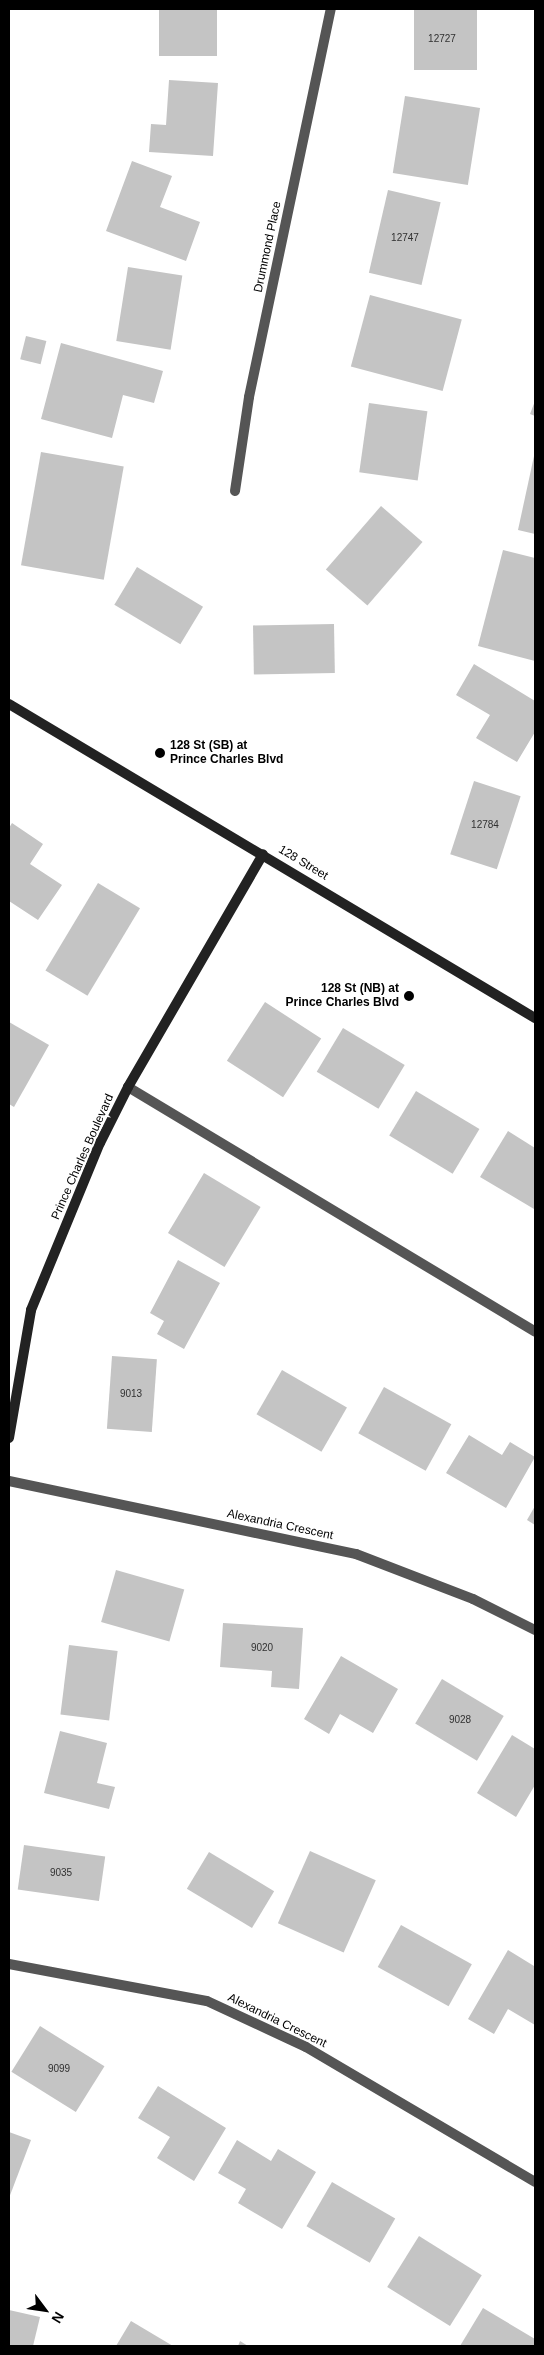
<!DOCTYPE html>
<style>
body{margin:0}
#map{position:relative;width:544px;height:2355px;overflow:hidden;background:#fff;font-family:Helvetica,sans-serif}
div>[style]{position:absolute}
.building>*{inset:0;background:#c4c4c4;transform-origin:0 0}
.lane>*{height:10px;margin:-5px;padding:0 5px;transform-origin:5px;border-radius:5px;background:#555}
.street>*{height:10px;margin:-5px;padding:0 5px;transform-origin:5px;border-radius:5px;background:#555}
.secondary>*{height:10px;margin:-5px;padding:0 5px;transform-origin:5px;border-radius:5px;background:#222}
.dots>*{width:14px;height:14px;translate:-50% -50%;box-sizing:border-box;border:2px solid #fff;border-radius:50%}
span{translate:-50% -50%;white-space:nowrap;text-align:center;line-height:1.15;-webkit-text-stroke:4px #fff;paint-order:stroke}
.number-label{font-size:10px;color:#313131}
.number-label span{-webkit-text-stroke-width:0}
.street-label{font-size:12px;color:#000}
.poi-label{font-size:12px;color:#000;font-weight:700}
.left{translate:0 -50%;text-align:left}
.right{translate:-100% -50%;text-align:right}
.frame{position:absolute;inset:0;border:10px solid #000;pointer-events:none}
.north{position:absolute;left:20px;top:2285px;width:50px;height:50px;-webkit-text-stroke:4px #fff;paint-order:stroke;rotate:121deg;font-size:14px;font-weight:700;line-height:20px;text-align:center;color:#000}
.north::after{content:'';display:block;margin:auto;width:18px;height:22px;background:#000;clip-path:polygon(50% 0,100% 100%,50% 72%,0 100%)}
</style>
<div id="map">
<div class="building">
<i style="left:159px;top:9px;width:58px;height:47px"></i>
<i style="left:414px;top:9px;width:63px;height:61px"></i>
<i style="clip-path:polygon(169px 80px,218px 83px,213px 156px,149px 152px,151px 124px,166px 125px)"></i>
<i style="left:405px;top:96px;width:76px;height:78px;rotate:9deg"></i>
<i style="clip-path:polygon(132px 161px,172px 176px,160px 207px,200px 222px,186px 261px,106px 231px)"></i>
<i style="left:388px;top:190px;width:54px;height:85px;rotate:13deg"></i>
<i style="left:128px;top:267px;width:55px;height:75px;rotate:9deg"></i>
<i style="left:370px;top:295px;width:95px;height:74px;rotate:15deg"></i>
<i style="left:26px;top:336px;width:21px;height:24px;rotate:14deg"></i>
<i style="clip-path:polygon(61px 343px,163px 371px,154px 403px,123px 395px,112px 438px,41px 419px)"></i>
<i style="clip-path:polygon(535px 401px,535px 416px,530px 414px)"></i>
<i style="left:369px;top:403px;width:59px;height:70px;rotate:8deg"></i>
<i style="left:41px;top:452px;width:84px;height:115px;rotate:10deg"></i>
<i style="clip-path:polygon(534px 456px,535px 456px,535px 534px,518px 530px)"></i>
<i style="left:381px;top:506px;width:55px;height:84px;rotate:41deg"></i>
<i style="clip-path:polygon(503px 550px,535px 558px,535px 661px,478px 646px)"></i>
<i style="left:137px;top:567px;width:77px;height:44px;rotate:31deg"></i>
<i style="left:334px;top:624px;width:49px;height:81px;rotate:89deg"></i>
<i style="clip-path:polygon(474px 664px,535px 701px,535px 732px,517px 762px,476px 738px,490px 715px,456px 695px)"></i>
<i style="left:474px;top:781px;width:49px;height:77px;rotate:18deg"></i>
<i style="clip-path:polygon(12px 823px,43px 844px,30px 864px,62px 885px,38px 920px,9px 901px,9px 828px)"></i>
<i style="left:98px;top:883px;width:49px;height:102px;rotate:31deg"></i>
<i style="left:265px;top:1002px;width:67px;height:70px;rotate:33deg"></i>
<i style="clip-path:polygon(9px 1022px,49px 1045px,14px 1107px,9px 1104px)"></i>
<i style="left:343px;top:1028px;width:72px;height:51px;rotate:31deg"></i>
<i style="left:416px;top:1091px;width:74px;height:52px;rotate:31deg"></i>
<i style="clip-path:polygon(508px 1131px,535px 1148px,534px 1209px,480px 1177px)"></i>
<i style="left:204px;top:1173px;width:66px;height:70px;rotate:31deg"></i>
<i style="clip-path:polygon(178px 1260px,220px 1283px,184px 1349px,157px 1334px,164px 1321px,150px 1313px)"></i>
<i style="left:112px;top:1356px;width:45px;height:73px;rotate:4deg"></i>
<i style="left:282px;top:1370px;width:75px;height:51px;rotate:30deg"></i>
<i style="left:384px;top:1387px;width:77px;height:53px;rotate:29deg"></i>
<i style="clip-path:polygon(469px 1435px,502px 1455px,510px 1442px,535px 1457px,506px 1508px,446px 1473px)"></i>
<i style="clip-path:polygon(535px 1506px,535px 1525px,527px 1520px)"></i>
<i style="left:116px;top:1570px;width:71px;height:54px;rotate:16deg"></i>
<i style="clip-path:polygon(223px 1623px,303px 1628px,299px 1689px,271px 1687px,272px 1671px,220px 1667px)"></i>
<i style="left:69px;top:1645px;width:49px;height:70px;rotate:7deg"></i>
<i style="clip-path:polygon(341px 1656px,398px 1689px,373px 1733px,340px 1714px,329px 1734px,304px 1719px)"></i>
<i style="left:442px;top:1679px;width:72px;height:52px;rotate:31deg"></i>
<i style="clip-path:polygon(60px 1731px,107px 1743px,97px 1783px,115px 1787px,109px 1809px,44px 1793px)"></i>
<i style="clip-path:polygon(512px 1735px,535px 1749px,535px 1785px,516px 1817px,477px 1793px)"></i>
<i style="left:24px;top:1845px;width:82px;height:45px;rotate:8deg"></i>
<i style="left:310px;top:1851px;width:72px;height:79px;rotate:24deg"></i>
<i style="left:209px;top:1852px;width:76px;height:43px;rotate:31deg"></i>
<i style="left:401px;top:1925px;width:81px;height:48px;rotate:29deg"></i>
<i style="clip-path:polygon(508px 1950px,534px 1966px,535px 2025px,508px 2009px,494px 2034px,468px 2019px)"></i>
<i style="left:40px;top:2026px;width:76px;height:54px;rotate:32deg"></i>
<i style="clip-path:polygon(158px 2086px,226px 2128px,194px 2181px,157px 2158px,170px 2137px,138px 2118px)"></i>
<i style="clip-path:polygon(9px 2132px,31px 2140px,9px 2198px)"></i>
<i style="clip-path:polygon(237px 2140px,271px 2161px,278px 2149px,316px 2172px,282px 2229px,238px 2203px,246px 2189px,218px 2173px)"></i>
<i style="left:332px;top:2182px;width:73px;height:51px;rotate:30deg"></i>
<i style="left:419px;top:2236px;width:74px;height:60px;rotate:32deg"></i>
<i style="clip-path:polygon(483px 2308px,535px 2339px,535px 2346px,460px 2346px)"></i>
<i style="clip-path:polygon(9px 2310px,40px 2317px,33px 2346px,9px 2346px)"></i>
<i style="clip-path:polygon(131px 2321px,173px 2346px,116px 2346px)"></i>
<i style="clip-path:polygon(240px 2341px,248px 2346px,238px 2346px)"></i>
</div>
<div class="lane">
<i style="left:128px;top:1087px;width:475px;rotate:31deg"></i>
</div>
<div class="street">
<i style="left:235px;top:491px;width:95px;rotate:-81.5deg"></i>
<i style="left:249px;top:397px;width:397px;rotate:-78.1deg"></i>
<i style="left:9px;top:1481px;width:355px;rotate:11.9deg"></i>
<i style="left:356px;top:1554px;width:125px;rotate:21deg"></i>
<i style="left:473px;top:1599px;width:69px;rotate:26.6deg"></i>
<i style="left:9px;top:1964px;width:201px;rotate:10.6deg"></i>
<i style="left:207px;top:2001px;width:109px;rotate:24.9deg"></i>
<i style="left:306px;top:2047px;width:266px;rotate:30.5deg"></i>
</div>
<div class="secondary">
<i style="left:9px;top:704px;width:613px;rotate:30.84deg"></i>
<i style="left:9px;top:1438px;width:130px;rotate:-80.2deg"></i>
<i style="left:31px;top:1310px;width:181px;rotate:-67.6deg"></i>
<i style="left:100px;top:1143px;width:63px;rotate:-63.4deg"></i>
<i style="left:128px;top:1087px;width:269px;rotate:-59.9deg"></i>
</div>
<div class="dots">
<i style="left:160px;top:753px;background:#000"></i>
<i style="left:409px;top:996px;background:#000"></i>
</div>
<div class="number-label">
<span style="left:442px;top:39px">12727</span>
<span style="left:405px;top:238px">12747</span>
<span style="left:485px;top:825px">12784</span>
<span style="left:131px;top:1394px">9013</span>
<span style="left:262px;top:1648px">9020</span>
<span style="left:460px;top:1720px">9028</span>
<span style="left:61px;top:1873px">9035</span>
<span style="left:59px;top:2069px">9099</span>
</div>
<div class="street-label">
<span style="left:268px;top:247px;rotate:-78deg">Drummond Place</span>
<span style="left:303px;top:863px;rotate:31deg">128 Street</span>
<span style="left:83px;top:1157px;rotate:-66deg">Prince Charles Boulevard</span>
<span style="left:280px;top:1525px;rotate:12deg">Alexandria Crescent</span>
<span style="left:277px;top:2021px;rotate:26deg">Alexandria Crescent</span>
</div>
<div class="poi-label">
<span class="left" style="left:170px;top:753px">128 St (SB) at<br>Prince Charles Blvd</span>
<span class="right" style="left:399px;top:996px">128 St (NB) at<br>Prince Charles Blvd</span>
</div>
<div class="frame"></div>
<div class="north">N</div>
</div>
